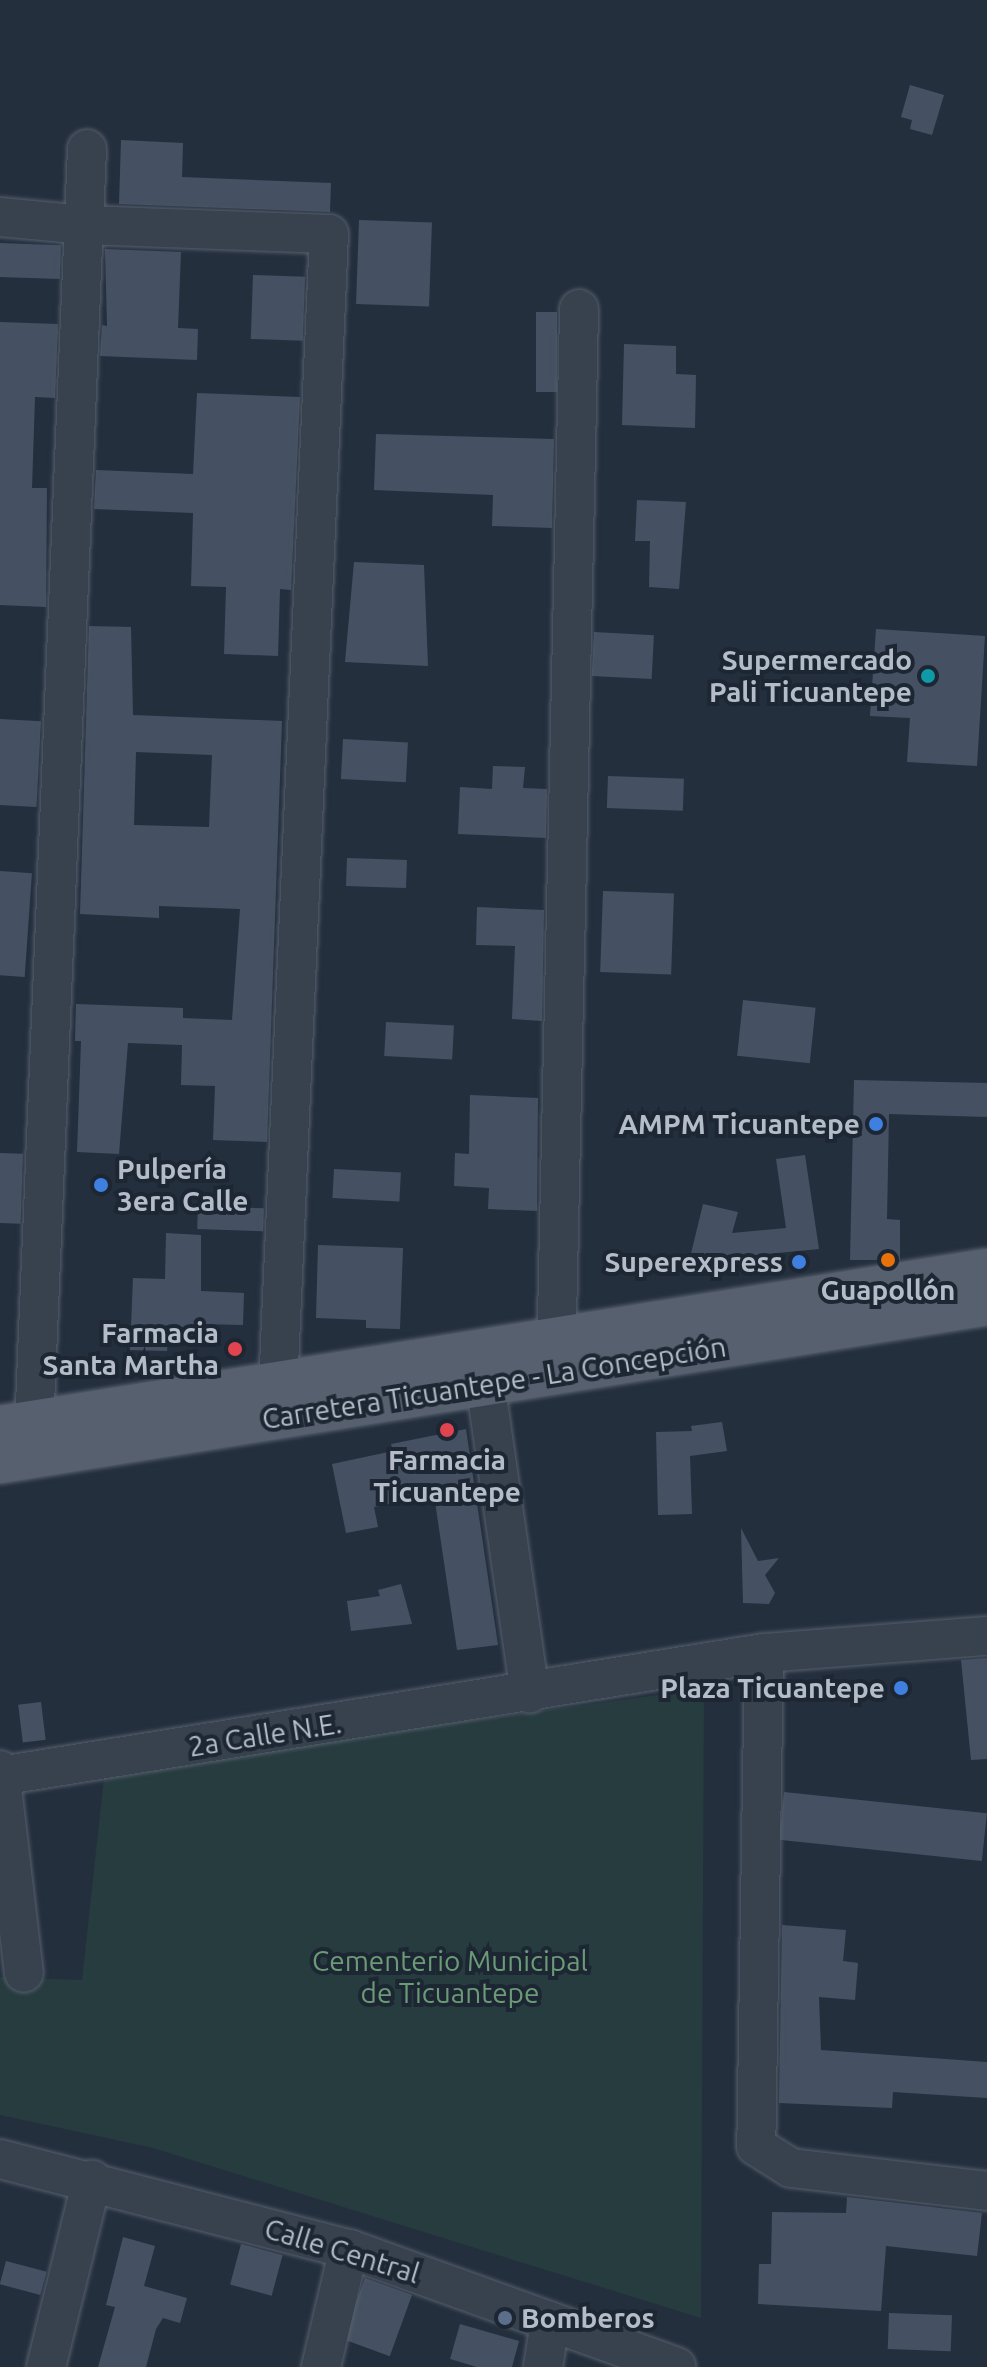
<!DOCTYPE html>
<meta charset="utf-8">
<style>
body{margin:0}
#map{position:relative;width:987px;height:2367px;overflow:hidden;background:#242f3e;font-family:Ubuntu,sans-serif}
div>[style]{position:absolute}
.green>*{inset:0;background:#263c3f}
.building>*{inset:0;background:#455162;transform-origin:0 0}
.roads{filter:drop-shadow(0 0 2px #565f6c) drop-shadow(0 0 2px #565f6c)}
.minor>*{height:38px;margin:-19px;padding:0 19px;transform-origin:19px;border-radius:19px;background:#38414e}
.major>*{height:44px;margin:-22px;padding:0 22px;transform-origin:22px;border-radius:22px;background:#56606e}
.dots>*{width:22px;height:22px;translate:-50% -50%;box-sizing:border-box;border:4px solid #1d2633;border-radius:50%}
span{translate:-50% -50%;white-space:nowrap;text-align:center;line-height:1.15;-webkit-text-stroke:8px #1d2633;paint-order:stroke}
.poi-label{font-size:28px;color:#b4bcc9;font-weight:700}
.right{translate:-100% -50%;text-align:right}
.left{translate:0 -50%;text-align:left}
.street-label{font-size:28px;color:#b4bcc9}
.park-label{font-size:28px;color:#6b9a76}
</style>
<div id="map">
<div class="green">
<i style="clip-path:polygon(704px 1689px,701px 2318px,153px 2148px,0 2115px,0 1977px,82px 1980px,105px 1769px)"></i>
</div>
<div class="building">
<i style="clip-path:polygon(910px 85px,944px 95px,932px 135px,910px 129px,912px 120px,901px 117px)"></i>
<i style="clip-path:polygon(121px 140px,183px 143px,182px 177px,331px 183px,330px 212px,119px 204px)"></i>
<i style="left:359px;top:220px;width:73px;height:84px;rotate:2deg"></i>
<i style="left:0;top:243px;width:61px;height:34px;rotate:2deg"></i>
<i style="clip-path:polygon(105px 249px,181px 252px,178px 328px,198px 329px,197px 360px,100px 356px,102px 325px,107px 326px)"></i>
<i style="left:253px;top:275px;width:52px;height:64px;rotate:2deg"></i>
<i style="left:536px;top:312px;width:21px;height:80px"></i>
<i style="clip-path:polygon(0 322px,58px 324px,55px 398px,35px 397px,32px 488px,47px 488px,46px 607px,0 605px)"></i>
<i style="clip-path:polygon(624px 344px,676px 346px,676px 374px,696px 375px,695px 428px,622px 425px)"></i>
<i style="clip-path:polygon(197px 393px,300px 397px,291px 590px,280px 589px,278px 656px,224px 654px,226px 587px,191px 586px,193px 513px,94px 509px,96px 470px,193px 474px)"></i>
<i style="clip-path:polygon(376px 434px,554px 439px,552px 528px,492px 526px,493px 495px,374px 490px)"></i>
<i style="clip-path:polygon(637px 500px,686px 502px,679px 589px,649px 587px,650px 541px,635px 541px)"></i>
<i style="clip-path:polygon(354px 562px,424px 565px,428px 666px,345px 662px)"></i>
<i style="clip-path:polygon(evenodd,89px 626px,131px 627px,133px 715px,282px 721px,267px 1142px,213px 1140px,215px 1086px,181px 1085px,182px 1045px,128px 1043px,119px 1154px,77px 1152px,81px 1041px,75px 1041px,76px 1004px,183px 1008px,183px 1018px,232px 1020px,240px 909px,159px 906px,159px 918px,80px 914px,89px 626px,136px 752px,212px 755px,209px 827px,134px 825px,136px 752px)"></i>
<i style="clip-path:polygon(876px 629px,985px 636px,977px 766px,907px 762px,910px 718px,870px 716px)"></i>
<i style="left:594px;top:632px;width:60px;height:44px;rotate:3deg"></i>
<i style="left:0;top:719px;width:41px;height:86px;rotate:3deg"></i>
<i style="left:343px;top:739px;width:65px;height:40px;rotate:3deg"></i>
<i style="clip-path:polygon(493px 766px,525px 767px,523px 788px,547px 789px,546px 838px,458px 834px,460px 787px,492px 789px)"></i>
<i style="left:608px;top:776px;width:76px;height:32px;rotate:2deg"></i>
<i style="left:347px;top:858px;width:60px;height:28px;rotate:2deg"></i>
<i style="left:0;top:871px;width:32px;height:104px;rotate:4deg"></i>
<i style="left:603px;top:891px;width:71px;height:81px;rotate:2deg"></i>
<i style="clip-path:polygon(477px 907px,544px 910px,542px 1021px,512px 1019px,515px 946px,476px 945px)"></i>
<i style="left:743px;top:1000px;width:73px;height:56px;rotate:6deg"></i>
<i style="left:386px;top:1022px;width:68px;height:34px;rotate:3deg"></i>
<i style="clip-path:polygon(854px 1080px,987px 1083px,987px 1117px,889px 1114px,887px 1219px,900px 1220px,900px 1260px,850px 1260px)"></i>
<i style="clip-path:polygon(470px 1095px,538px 1098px,537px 1211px,488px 1209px,489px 1188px,454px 1186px,455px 1153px,469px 1154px)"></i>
<i style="left:0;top:1153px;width:23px;height:70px;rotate:2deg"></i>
<i style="clip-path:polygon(805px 1155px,819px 1249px,726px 1258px,723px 1270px,689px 1262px,703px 1204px,738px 1212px,732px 1233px,786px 1228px,776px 1159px)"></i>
<i style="left:334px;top:1169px;width:67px;height:29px;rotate:3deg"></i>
<i style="left:198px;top:1206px;width:66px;height:23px;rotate:2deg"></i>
<i style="clip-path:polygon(166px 1233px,201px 1235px,201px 1291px,244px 1293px,243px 1325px,200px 1324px,199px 1338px,168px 1337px,167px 1351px,130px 1350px,133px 1278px,165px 1279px)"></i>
<i style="clip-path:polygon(318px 1245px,403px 1248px,400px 1329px,366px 1328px,366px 1320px,316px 1318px)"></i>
<i style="clip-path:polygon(722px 1422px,727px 1451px,690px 1456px,692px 1514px,658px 1515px,656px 1432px,692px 1431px,691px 1426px)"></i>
<i style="clip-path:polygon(466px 1429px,498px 1645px,457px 1650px,434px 1495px,374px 1507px,378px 1527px,346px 1533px,332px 1464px,393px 1451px,391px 1444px)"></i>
<i style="clip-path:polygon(741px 1528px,758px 1561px,779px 1558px,765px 1575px,775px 1593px,769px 1604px,743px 1603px)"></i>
<i style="clip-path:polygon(401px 1584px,412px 1624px,351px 1631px,347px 1601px,380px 1596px,378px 1590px)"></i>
<i style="clip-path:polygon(987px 1658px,987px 1759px,971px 1760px,961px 1660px)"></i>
<i style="left:41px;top:1702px;width:38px;height:23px;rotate:83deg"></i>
<i style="left:784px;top:1792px;width:204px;height:48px;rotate:6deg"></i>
<i style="clip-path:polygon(782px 1925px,846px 1930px,843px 1961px,858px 1963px,855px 2000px,819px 1997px,821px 2050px,987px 2062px,987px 2098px,893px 2092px,892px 2108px,779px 2103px)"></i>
<i style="clip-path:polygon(847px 2197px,982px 2213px,977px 2256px,886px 2246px,881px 2311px,758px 2304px,759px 2264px,771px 2264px,772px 2212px,846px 2213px)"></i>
<i style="clip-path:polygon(123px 2237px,155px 2246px,144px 2286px,187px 2298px,180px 2323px,163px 2318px,156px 2329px,146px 2367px,98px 2367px,115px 2307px,106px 2305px)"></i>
<i style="left:241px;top:2244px;width:43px;height:42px;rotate:15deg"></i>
<i style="left:6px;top:2261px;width:42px;height:24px;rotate:15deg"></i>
<i style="left:365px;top:2278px;width:50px;height:65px;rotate:20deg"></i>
<i style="left:889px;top:2313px;width:63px;height:36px;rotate:2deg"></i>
<i style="clip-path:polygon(460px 2324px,519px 2341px,512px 2367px,477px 2367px,450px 2359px)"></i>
</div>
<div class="roads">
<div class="minor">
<i style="left:0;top:217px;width:84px;rotate:5.4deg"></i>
<i style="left:84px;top:225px;width:245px;rotate:2.1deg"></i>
<i style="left:329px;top:234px;width:1179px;rotate:92.53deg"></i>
<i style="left:481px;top:1354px;width:343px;rotate:81.8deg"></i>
<i style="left:556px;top:1366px;width:1057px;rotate:-88.75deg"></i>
<i style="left:33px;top:1453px;width:1305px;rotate:-87.63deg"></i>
<i style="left:764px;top:1653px;width:493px;rotate:90.9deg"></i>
<i style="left:756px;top:2146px;width:41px;rotate:32.2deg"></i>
<i style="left:791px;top:2168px;width:197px;rotate:6.7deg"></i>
<i style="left:0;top:1770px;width:204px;rotate:83.3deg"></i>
<i style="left:0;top:1776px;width:774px;rotate:-9.15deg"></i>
<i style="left:764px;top:1653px;width:224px;rotate:-4.4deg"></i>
<i style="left:0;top:2159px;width:360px;rotate:14.5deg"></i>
<i style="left:349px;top:2249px;width:348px;rotate:19.8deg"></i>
<i style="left:46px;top:2367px;width:193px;rotate:-76.2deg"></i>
<i style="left:321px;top:2367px;width:121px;rotate:-76.7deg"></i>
<i style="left:543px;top:2367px;width:46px;rotate:-81.2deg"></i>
</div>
<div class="major">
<i style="left:0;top:1428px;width:999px;rotate:-9.04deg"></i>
<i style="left:0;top:1461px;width:1000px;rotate:-9.09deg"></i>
</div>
</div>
<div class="dots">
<i style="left:928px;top:676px;background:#0f9aa8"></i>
<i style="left:876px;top:1124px;background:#3f7fe0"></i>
<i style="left:101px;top:1185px;background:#3f7fe0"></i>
<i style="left:888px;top:1260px;background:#e8710a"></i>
<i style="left:799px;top:1262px;background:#3f7fe0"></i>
<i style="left:235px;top:1349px;background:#e0444e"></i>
<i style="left:447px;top:1430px;background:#e0444e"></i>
<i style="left:901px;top:1688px;background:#3f7fe0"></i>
<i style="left:505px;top:2318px;background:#5c6f8a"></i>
</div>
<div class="poi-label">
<span class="right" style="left:912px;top:676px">Supermercado<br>Pali Ticuantepe</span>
<span class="right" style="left:860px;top:1124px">AMPM Ticuantepe</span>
<span class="left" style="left:117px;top:1185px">Pulpería<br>3era Calle</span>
<span class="right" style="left:783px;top:1262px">Superexpress</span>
<span style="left:888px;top:1290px">Guapollón</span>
<span class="right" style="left:219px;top:1349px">Farmacia<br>Santa Martha</span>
<span style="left:447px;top:1476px">Farmacia<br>Ticuantepe</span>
<span class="right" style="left:885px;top:1688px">Plaza Ticuantepe</span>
<span class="left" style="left:521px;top:2318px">Bomberos</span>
</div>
<div class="street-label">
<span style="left:494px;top:1383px;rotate:-9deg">Carretera Ticuantepe - La Concepción</span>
<span style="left:265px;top:1735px;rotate:-9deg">2a Calle N.E.</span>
<span style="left:342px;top:2251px;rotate:17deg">Calle Central</span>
</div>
<div class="park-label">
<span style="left:450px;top:1977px">Cementerio Municipal<br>de Ticuantepe</span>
</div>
</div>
